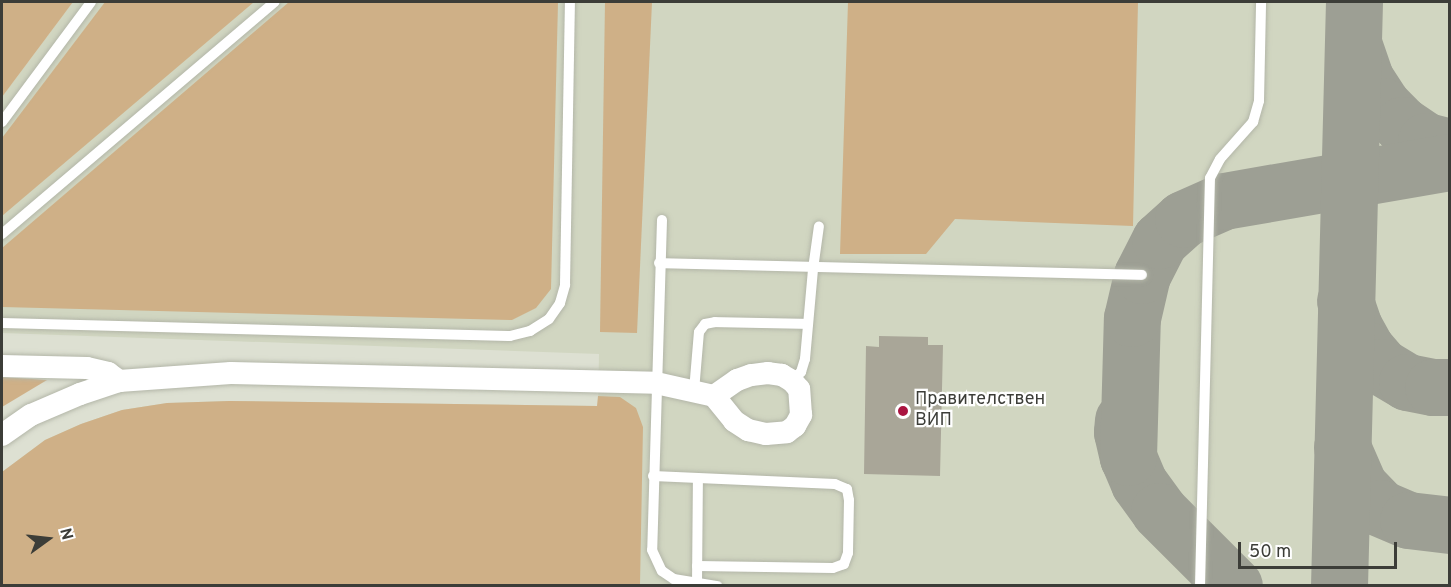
<!DOCTYPE html>
<meta charset="utf-8">
<style>
body{margin:0}
#map{position:relative;width:1451px;height:587px;overflow:hidden;background:#dde0d2;font-family:Overpass,sans-serif}
div>[style]{position:absolute}
.built>*{inset:0;background:#d1d6c1}
.green>*{inset:0;background:#cfb087}
.taxiway>*{height:57px;margin:-28.5px;padding:0 28.5px;transform-origin:28.5px;border-radius:28.5px;background:#9d9f94}
.building>*{inset:0;background:#a9a698}
.roads{filter:drop-shadow(0 0 2px #b3b6a8) drop-shadow(0 0 2px #b3b6a8)}
.lane>*{height:10px;margin:-5px;padding:0 5px;transform-origin:5px;border-radius:5px;background:#fff}
.street>*{height:22px;margin:-11px;padding:0 11px;transform-origin:11px;border-radius:11px;background:#fff}
.dots>*{width:16px;height:16px;translate:-50% -50%;box-sizing:border-box;border:3px solid #fff;border-radius:50%}
span{translate:-50% -50%;white-space:nowrap;text-align:center;line-height:1.15;-webkit-text-stroke:4.5px #fff;paint-order:stroke}
.poi-label{font-size:18px;color:#3c3d38}
.left{translate:0 -50%;text-align:left}
.frame{position:absolute;inset:0;border:3px solid #3c3d38;pointer-events:none}
.north{position:absolute;left:18px;top:509px;width:60px;height:60px;-webkit-text-stroke:4px #fff;paint-order:stroke;rotate:75deg;font-size:16px;font-weight:700;line-height:24px;text-align:center;color:#3c3d38}
.north::after{content:'';display:block;margin:auto;width:21px;height:27px;background:#3c3d38;clip-path:polygon(50% 0,100% 100%,50% 72%,0 100%)}
.scale{position:absolute;left:1238px;top:542px;width:159px;height:27px;box-sizing:border-box;border:3px solid #3c3d38;border-top:0;padding-left:8px;font-size:18px;line-height:21px;white-space:nowrap;color:#3c3d38;-webkit-text-stroke:4px #fff;paint-order:stroke}
</style>
<div id="map">
<div class="built">
<i style="clip-path:polygon(73px 2px,1449px 2px,1449px 585px,2px 585px,2px 472px,45px 440px,81px 424px,122px 410px,167px 403px,229px 401px,598px 406px,599px 354px,2px 333px,2px 97px)"></i>
</div>
<div class="green">
<i style="clip-path:polygon(2px 2px,73px 2px,2px 97px)"></i>
<i style="clip-path:polygon(105px 2px,254px 2px,2px 216px,2px 138px)"></i>
<i style="clip-path:polygon(289px 2px,558px 2px,551px 289px,536px 308px,512px 320px,2px 307px,2px 248px)"></i>
<i style="clip-path:polygon(605px 2px,652px 2px,637px 333px,600px 332px)"></i>
<i style="clip-path:polygon(848px 2px,1138px 2px,1133px 226px,955px 219px,926px 254px,840px 254px)"></i>
<i style="clip-path:polygon(2px 377px,47px 380px,2px 407px)"></i>
<i style="clip-path:polygon(598px 396px,620px 397px,636px 408px,643px 427px,640px 585px,2px 585px,2px 472px,45px 440px,81px 424px,122px 410px,167px 403px,229px 401px,597px 406px)"></i>
</div>
<div class="taxiway">
<i style="left:1354px;top:46px;width:36px;rotate:71deg"></i>
<i style="left:1366px;top:80px;width:31px;rotate:57deg"></i>
<i style="left:1383px;top:106px;width:27px;rotate:45deg"></i>
<i style="left:1402px;top:125px;width:29px;rotate:34deg"></i>
<i style="left:1426px;top:141px;width:25px;rotate:14deg"></i>
<i style="left:1345px;top:301px;width:28px;rotate:71deg"></i>
<i style="left:1354px;top:327px;width:26px;rotate:61deg"></i>
<i style="left:1367px;top:350px;width:23px;rotate:49deg"></i>
<i style="left:1382px;top:367px;width:29px;rotate:31deg"></i>
<i style="left:1407px;top:382px;width:26px;rotate:11deg"></i>
<i style="left:1433px;top:387px;width:17px"></i>
<i style="left:1123px;top:420px;width:12px;rotate:95deg"></i>
<i style="left:1122px;top:432px;width:26px;rotate:77deg"></i>
<i style="left:1128px;top:457px;width:28px;rotate:67deg"></i>
<i style="left:1139px;top:483px;width:34px;rotate:54deg"></i>
<i style="left:1159px;top:511px;width:106px;rotate:45deg"></i>
<i style="left:1342px;top:447px;width:43px;rotate:66.4deg"></i>
<i style="left:1359px;top:486px;width:30px;rotate:46deg"></i>
<i style="left:1380px;top:508px;width:30px;rotate:23deg"></i>
<i style="left:1408px;top:520px;width:42px;rotate:6.8deg"></i>
<i style="left:1128px;top:457px;width:139px;rotate:-88.4deg"></i>
<i style="left:1132px;top:318px;width:44px;rotate:-76.9deg"></i>
<i style="left:1142px;top:275px;width:39px;rotate:-63deg"></i>
<i style="left:1160px;top:240px;width:31px;rotate:-42deg"></i>
<i style="left:1183px;top:219px;width:45px;rotate:-23.7deg"></i>
<i style="left:1224px;top:201px;width:229px;rotate:-9.8deg"></i>
<i style="left:1339px;top:586px;width:584px;rotate:-88.53deg"></i>
</div>
<div class="building">
<i style="clip-path:polygon(879px 336px,928px 337px,928px 345px,943px 345px,940px 476px,864px 474px,866px 346px,879px 347px)"></i>
</div>
<div class="roads">
<div class="lane">
<i style="left:2px;top:122px;width:149px;rotate:-53.4deg"></i>
<i style="left:662px;top:220px;width:330px;rotate:91.7deg"></i>
<i style="left:652px;top:550px;width:23px;rotate:65deg"></i>
<i style="left:662px;top:571px;width:14px;rotate:34deg"></i>
<i style="left:674px;top:579px;width:44px;rotate:9.2deg"></i>
<i style="left:2px;top:234px;width:358px;rotate:-40.4deg"></i>
<i style="left:659px;top:263px;width:483px;rotate:1.4deg"></i>
<i style="left:2px;top:323px;width:508px;rotate:1.47deg"></i>
<i style="left:510px;top:336px;width:21px;rotate:-14deg"></i>
<i style="left:530px;top:331px;width:22px;rotate:-32deg"></i>
<i style="left:549px;top:319px;width:19px;rotate:-55deg"></i>
<i style="left:560px;top:303px;width:19px;rotate:-74deg"></i>
<i style="left:565px;top:285px;width:283px;rotate:-89deg"></i>
<i style="left:792px;top:381px;width:13px;rotate:-45deg"></i>
<i style="left:801px;top:372px;width:14px;rotate:-73deg"></i>
<i style="left:805px;top:359px;width:90px;rotate:-84.9deg"></i>
<i style="left:813px;top:269px;width:43px;rotate:-82.1deg"></i>
<i style="left:694px;top:391px;width:59px;rotate:-85.2deg"></i>
<i style="left:699px;top:332px;width:10px;rotate:-53deg"></i>
<i style="left:705px;top:324px;width:10px;rotate:-11deg"></i>
<i style="left:715px;top:322px;width:93px;rotate:1.2deg"></i>
<i style="left:653px;top:476px;width:182px;rotate:2.5deg"></i>
<i style="left:835px;top:484px;width:13px;rotate:23deg"></i>
<i style="left:847px;top:489px;width:11px;rotate:80deg"></i>
<i style="left:849px;top:500px;width:53px;rotate:91.1deg"></i>
<i style="left:848px;top:553px;width:12px;rotate:110deg"></i>
<i style="left:844px;top:564px;width:12px;rotate:160deg"></i>
<i style="left:833px;top:568px;width:136px;rotate:-179.2deg"></i>
<i style="left:697px;top:584px;width:106px;rotate:-89.5deg"></i>
<i style="left:1200px;top:586px;width:408px;rotate:-88.6deg"></i>
<i style="left:1210px;top:178px;width:21px;rotate:-62deg"></i>
<i style="left:1220px;top:159px;width:50px;rotate:-48.3deg"></i>
<i style="left:1253px;top:122px;width:22px;rotate:-74deg"></i>
<i style="left:1259px;top:101px;width:99px;rotate:-88.8deg"></i>
</div>
<div class="street">
<i style="left:2px;top:366px;width:85px;rotate:1.3deg"></i>
<i style="left:87px;top:368px;width:22px;rotate:13deg"></i>
<i style="left:108px;top:373px;width:14px;rotate:36deg"></i>
<i style="left:2px;top:435px;width:35px;rotate:-35deg"></i>
<i style="left:31px;top:415px;width:53px;rotate:-23.2deg"></i>
<i style="left:80px;top:394px;width:41px;rotate:-18.4deg"></i>
<i style="left:119px;top:381px;width:112px;rotate:-4.1deg"></i>
<i style="left:231px;top:373px;width:425px;rotate:1.3deg"></i>
<i style="left:656px;top:383px;width:59px;rotate:12.6deg"></i>
<i style="left:714px;top:396px;width:32px;rotate:51deg"></i>
<i style="left:734px;top:421px;width:17px;rotate:33deg"></i>
<i style="left:748px;top:430px;width:18px;rotate:13deg"></i>
<i style="left:766px;top:434px;width:21px;rotate:-5deg"></i>
<i style="left:787px;top:432px;width:10px;rotate:-37deg"></i>
<i style="left:795px;top:426px;width:13px;rotate:-61deg"></i>
<i style="left:801px;top:415px;width:26px;rotate:-94deg"></i>
<i style="left:799px;top:389px;width:11px;rotate:-131deg"></i>
<i style="left:792px;top:381px;width:12px;rotate:-149deg"></i>
<i style="left:782px;top:375px;width:14px;rotate:-172deg"></i>
<i style="left:768px;top:373px;width:17px;rotate:173deg"></i>
<i style="left:751px;top:375px;width:15px;rotate:160deg"></i>
<i style="left:737px;top:380px;width:28px;rotate:145deg"></i>
</div>
</div>
<div class="dots">
<i style="left:903px;top:411px;background:#aa1440"></i>
</div>
<div class="poi-label">
<span class="left" style="left:915px;top:411px">Правителствен<br>ВИП</span>
</div>
<div class="frame"></div>
<div class="north">N</div>
<div class="scale">50 m</div>
</div>
